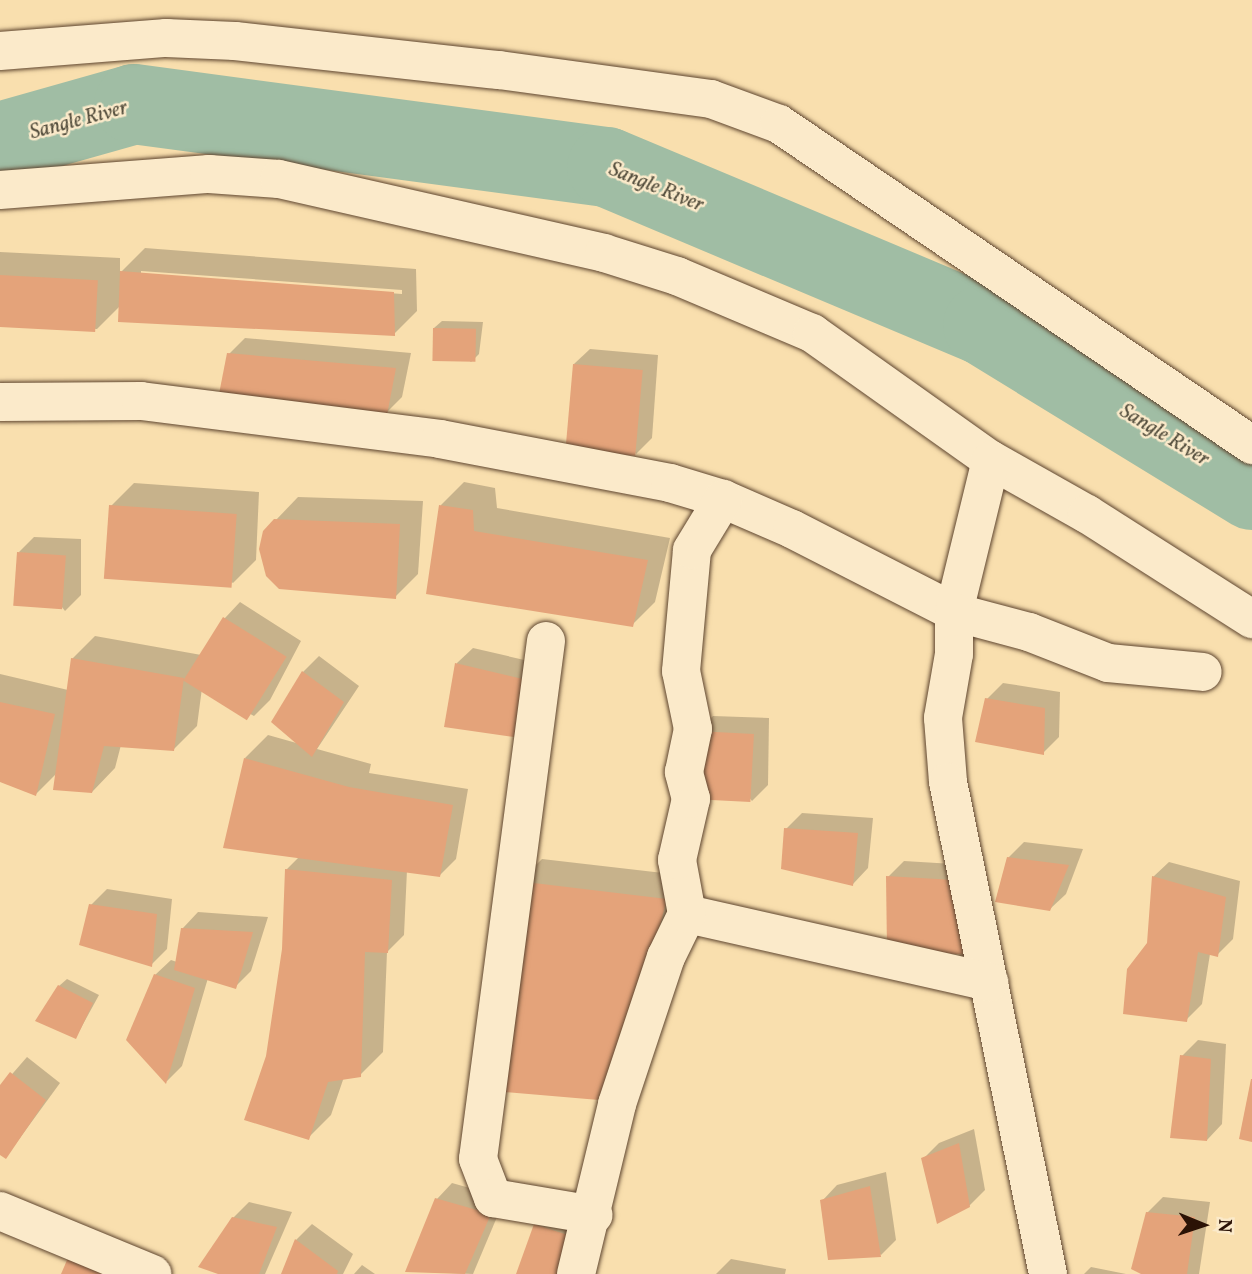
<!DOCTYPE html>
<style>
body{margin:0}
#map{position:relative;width:1252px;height:1274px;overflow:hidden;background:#f9dfae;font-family:Vollkorn,serif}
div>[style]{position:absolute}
.shadow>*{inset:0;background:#0003}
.river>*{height:80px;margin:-40px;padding:0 40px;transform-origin:40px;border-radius:40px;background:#a0bda4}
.building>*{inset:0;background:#e4a37a;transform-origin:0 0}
.roads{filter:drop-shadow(0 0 2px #5e452f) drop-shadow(0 0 2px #5e452f)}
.street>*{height:38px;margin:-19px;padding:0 19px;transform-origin:19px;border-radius:19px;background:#fbeaca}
span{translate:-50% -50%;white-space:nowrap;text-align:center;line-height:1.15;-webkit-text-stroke:5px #fbeaca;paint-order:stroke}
.water-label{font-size:21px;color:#544e3d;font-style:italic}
.north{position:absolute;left:1168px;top:1190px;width:70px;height:70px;-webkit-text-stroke:5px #fbeaca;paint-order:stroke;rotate:92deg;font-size:19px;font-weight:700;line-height:28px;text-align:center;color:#2b1205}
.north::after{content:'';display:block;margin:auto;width:24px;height:32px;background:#2b1205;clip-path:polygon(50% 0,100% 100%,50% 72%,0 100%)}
</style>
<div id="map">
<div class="shadow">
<i style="clip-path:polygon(evenodd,145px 248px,416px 269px,417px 311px,394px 334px,120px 306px,97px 329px,0 325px,0 252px,120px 258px,120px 273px,145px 248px,141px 271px,402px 290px,402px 294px,141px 274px,141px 271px)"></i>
<i style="clip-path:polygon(442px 321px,483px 322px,479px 354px,471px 362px,434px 328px)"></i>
<i style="clip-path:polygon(245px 338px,411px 353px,402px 397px,386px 413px,229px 354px)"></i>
<i style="clip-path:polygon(590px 349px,658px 355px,652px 438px,636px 454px,574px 364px)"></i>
<i style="clip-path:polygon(464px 482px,495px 488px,497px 508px,670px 538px,655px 602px,632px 625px,428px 593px,441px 505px)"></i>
<i style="clip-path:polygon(134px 483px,259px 492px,256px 560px,233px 583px,111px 506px)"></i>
<i style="clip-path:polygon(298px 497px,423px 501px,418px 574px,395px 597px,275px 521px)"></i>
<i style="clip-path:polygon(34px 537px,81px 539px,81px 595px,65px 611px,19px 552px)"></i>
<i style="clip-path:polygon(240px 602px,301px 641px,270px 700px,254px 716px,202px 688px,197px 726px,174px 749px,121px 745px,115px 768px,92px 792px,58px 772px,36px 794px,0 780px,0 674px,68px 690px,72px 659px,95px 636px,207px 656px,225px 618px)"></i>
<i style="clip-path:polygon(473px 648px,546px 665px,446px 726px,457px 663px)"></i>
<i style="clip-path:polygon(319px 656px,359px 686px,317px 749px,371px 764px,369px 773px,468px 789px,456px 859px,440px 875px,407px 870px,404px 935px,387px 952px,383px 1052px,360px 1075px,344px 1077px,331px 1115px,308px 1138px,268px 1056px,283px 949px,286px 870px,300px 856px,245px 758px,268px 735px,300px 744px,273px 722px,303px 672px)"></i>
<i style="clip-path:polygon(1003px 683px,1060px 692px,1059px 737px,1043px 753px,987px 699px)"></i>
<i style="clip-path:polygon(713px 716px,769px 718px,768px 785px,752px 801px,697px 732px)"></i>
<i style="clip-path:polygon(802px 813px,873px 818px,868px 868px,853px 884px,786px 829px)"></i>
<i style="clip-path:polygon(1024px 842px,1083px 849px,1066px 894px,1050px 909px,1008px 858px)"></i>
<i style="clip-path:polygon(542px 859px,689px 876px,628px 1084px,519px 882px)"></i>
<i style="clip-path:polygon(904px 861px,970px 865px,988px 937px,888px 877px)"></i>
<i style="clip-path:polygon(1169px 862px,1240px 881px,1233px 939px,1217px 955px,1210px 954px,1202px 1004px,1186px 1020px,1149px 943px,1153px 877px)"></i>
<i style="clip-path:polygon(107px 889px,172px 899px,167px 949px,151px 965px,91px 905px)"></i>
<i style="clip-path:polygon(198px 912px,268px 917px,251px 971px,235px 987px,208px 978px,182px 1066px,167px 1081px,155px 975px,171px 960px,177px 962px,183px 928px)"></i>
<i style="clip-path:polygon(67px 979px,99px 995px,76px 1037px,59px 986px)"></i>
<i style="clip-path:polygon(1198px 1040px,1226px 1044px,1222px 1124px,1207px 1140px,1182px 1056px)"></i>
<i style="clip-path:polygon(27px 1057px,60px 1083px,6px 1157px,0 1153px,0 1088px)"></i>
<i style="clip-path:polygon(974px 1129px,985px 1190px,969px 1206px,923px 1159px,939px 1143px)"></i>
<i style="clip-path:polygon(886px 1172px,896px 1240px,881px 1255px,822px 1201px,837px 1185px)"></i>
<i style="clip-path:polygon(452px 1183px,505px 1198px,473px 1274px,407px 1271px,437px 1199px)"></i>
<i style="clip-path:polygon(1163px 1197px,1210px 1202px,1199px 1274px,1144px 1274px,1147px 1213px)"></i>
<i style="clip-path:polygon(249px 1202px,292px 1212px,265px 1274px,223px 1274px,233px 1218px)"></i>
<i style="clip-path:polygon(592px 1223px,518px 1274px,535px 1225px)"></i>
<i style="clip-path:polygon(312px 1224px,353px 1254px,343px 1274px,282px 1274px,296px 1240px)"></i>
<i style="clip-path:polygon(731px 1259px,786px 1269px,785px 1274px,716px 1274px)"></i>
<i style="clip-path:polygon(362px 1265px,375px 1274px,354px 1274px)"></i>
<i style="clip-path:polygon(1091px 1267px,1126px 1274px,1084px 1274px)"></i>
</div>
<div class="river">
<i style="left:0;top:142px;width:139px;rotate:-15.8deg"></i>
<i style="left:134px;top:104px;width:477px;rotate:7.6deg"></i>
<i style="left:607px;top:167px;width:408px;rotate:22.8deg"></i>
<i style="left:983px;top:325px;width:316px;rotate:31.5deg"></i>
</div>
<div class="building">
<i style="clip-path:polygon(120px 271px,394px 292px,395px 336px,118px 322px)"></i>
<i style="left:0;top:275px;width:98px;height:52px;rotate:3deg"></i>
<i style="left:433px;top:328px;width:43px;height:33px;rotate:1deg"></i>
<i style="clip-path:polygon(227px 353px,396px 368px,387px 415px,219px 394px)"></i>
<i style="left:573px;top:364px;width:70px;height:86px;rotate:5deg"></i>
<i style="left:109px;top:505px;width:128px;height:74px;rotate:4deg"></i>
<i style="clip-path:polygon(439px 505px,473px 510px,474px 531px,648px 560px,633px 627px,426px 594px)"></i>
<i style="clip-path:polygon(274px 519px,400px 524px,396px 599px,279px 589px,266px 576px,259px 549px,263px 531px)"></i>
<i style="left:17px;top:552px;width:49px;height:54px;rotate:4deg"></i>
<i style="left:223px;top:617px;width:75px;height:75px;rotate:32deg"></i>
<i style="clip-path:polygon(71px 658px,184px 678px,174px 751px,104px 746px,92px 793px,53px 790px)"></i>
<i style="clip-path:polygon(455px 663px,531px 681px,514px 737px,444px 727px)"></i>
<i style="clip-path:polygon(302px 671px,344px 702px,312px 757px,271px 722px)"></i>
<i style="clip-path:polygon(985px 698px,1045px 708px,1044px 755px,975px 742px)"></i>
<i style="clip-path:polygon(0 702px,55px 714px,36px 796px,0 782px)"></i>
<i style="left:696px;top:731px;width:58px;height:68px;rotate:3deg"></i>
<i style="clip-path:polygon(244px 758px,349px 787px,453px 805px,440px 877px,223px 848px)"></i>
<i style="clip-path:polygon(784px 828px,858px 833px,853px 886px,781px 869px)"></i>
<i style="clip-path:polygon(1007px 857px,1069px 865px,1050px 911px,995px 902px)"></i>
<i style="clip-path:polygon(285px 869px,392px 880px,388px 953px,365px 952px,361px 1077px,328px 1082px,309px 1140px,244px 1120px,266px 1056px,282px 949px)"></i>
<i style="clip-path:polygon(886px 876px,954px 880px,973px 955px,887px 950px)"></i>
<i style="clip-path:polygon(1152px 876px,1226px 897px,1218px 957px,1198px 952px,1187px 1022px,1123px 1014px,1127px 969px,1147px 943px)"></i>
<i style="clip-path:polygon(517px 881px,667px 899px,650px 963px,599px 1100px,504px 1092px)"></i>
<i style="clip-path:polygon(89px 904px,157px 914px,152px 967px,79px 945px)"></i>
<i style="clip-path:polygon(181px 928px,253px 932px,236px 989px,174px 970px)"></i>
<i style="clip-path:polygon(154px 974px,195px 988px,166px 1084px,126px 1040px)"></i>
<i style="clip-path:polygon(58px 985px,93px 1003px,76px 1039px,35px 1021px)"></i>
<i style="clip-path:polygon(1180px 1055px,1211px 1059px,1207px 1141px,1170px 1138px)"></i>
<i style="clip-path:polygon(10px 1072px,46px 1100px,6px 1159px,0 1155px,0 1085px)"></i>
<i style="clip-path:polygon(1251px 1079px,1252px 1079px,1252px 1142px,1239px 1139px)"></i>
<i style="clip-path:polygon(959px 1143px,970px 1207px,937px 1224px,921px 1158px)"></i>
<i style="clip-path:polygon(870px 1186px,881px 1257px,828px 1260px,820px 1200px)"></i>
<i style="clip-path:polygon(435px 1198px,491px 1214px,465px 1274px,405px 1272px)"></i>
<i style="clip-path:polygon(1146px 1212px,1195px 1217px,1187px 1274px,1141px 1274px,1131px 1269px)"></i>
<i style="clip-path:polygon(232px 1217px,277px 1227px,259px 1274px,218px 1274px,198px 1267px)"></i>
<i style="clip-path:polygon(534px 1224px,577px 1238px,567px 1274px,516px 1274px)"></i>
<i style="clip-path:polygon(295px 1239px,338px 1271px,337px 1274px,281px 1274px)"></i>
<i style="clip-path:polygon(71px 1251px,120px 1274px,61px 1274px)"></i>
</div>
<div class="roads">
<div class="street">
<i style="left:0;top:51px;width:167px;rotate:-4.5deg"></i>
<i style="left:166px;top:38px;width:69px;rotate:2.5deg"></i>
<i style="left:235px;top:41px;width:266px;rotate:6.3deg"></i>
<i style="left:499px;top:70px;width:214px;rotate:7.8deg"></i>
<i style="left:711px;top:99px;width:72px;rotate:20.2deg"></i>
<i style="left:779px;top:124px;width:572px;rotate:34.16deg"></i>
<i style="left:0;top:190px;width:210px;rotate:-4.4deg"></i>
<i style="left:209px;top:174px;width:70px;rotate:4.1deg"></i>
<i style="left:279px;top:179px;width:333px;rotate:12.8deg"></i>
<i style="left:604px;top:253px;width:77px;rotate:17.5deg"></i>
<i style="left:677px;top:276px;width:147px;rotate:22.9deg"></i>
<i style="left:812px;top:333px;width:219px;rotate:35.4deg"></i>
<i style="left:991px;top:460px;width:110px;rotate:29.4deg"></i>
<i style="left:1087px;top:514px;width:196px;rotate:32.5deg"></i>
<i style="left:0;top:402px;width:141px;rotate:-0.4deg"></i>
<i style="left:141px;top:401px;width:301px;rotate:7.2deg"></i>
<i style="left:440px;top:439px;width:234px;rotate:10.8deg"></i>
<i style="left:670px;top:483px;width:55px;rotate:16.8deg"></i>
<i style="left:723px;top:499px;width:75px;rotate:23.5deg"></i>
<i style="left:792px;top:529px;width:182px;rotate:27.1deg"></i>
<i style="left:954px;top:612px;width:78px;rotate:14.9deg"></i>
<i style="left:1029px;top:632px;width:85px;rotate:21.4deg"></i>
<i style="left:1108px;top:663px;width:95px;rotate:5.4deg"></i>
<i style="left:991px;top:460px;width:156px;rotate:103.7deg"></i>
<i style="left:954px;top:612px;width:42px;rotate:90deg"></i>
<i style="left:954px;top:654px;width:65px;rotate:99.8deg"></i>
<i style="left:943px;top:718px;width:64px;rotate:85.5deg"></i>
<i style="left:948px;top:782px;width:502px;rotate:78.51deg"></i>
<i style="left:546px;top:641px;width:522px;rotate:97.48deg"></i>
<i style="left:478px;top:1159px;width:42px;rotate:69deg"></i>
<i style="left:493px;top:1198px;width:102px;rotate:9.6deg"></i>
<i style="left:687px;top:914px;width:310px;rotate:12.7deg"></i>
<i style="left:0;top:1211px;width:165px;rotate:22.5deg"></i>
<i style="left:576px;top:1274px;width:175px;rotate:-76.4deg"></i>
<i style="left:617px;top:1104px;width:155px;rotate:-71.6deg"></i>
<i style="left:666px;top:957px;width:48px;rotate:-64deg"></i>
<i style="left:687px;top:914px;width:55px;rotate:-100.5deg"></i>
<i style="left:677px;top:860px;width:63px;rotate:-77.1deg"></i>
<i style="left:691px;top:799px;width:28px;rotate:-105deg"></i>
<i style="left:684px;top:772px;width:44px;rotate:-78.2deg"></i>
<i style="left:693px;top:729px;width:59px;rotate:-101.7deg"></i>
<i style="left:681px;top:671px;width:121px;rotate:-84.8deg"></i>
<i style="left:692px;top:550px;width:60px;rotate:-58.7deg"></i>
</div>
</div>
<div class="water-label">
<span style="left:79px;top:121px;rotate:-15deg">Sangle River</span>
<span style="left:656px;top:188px;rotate:22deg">Sangle River</span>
<span style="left:1164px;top:436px;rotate:31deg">Sangle River</span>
</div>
<div class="north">N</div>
</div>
